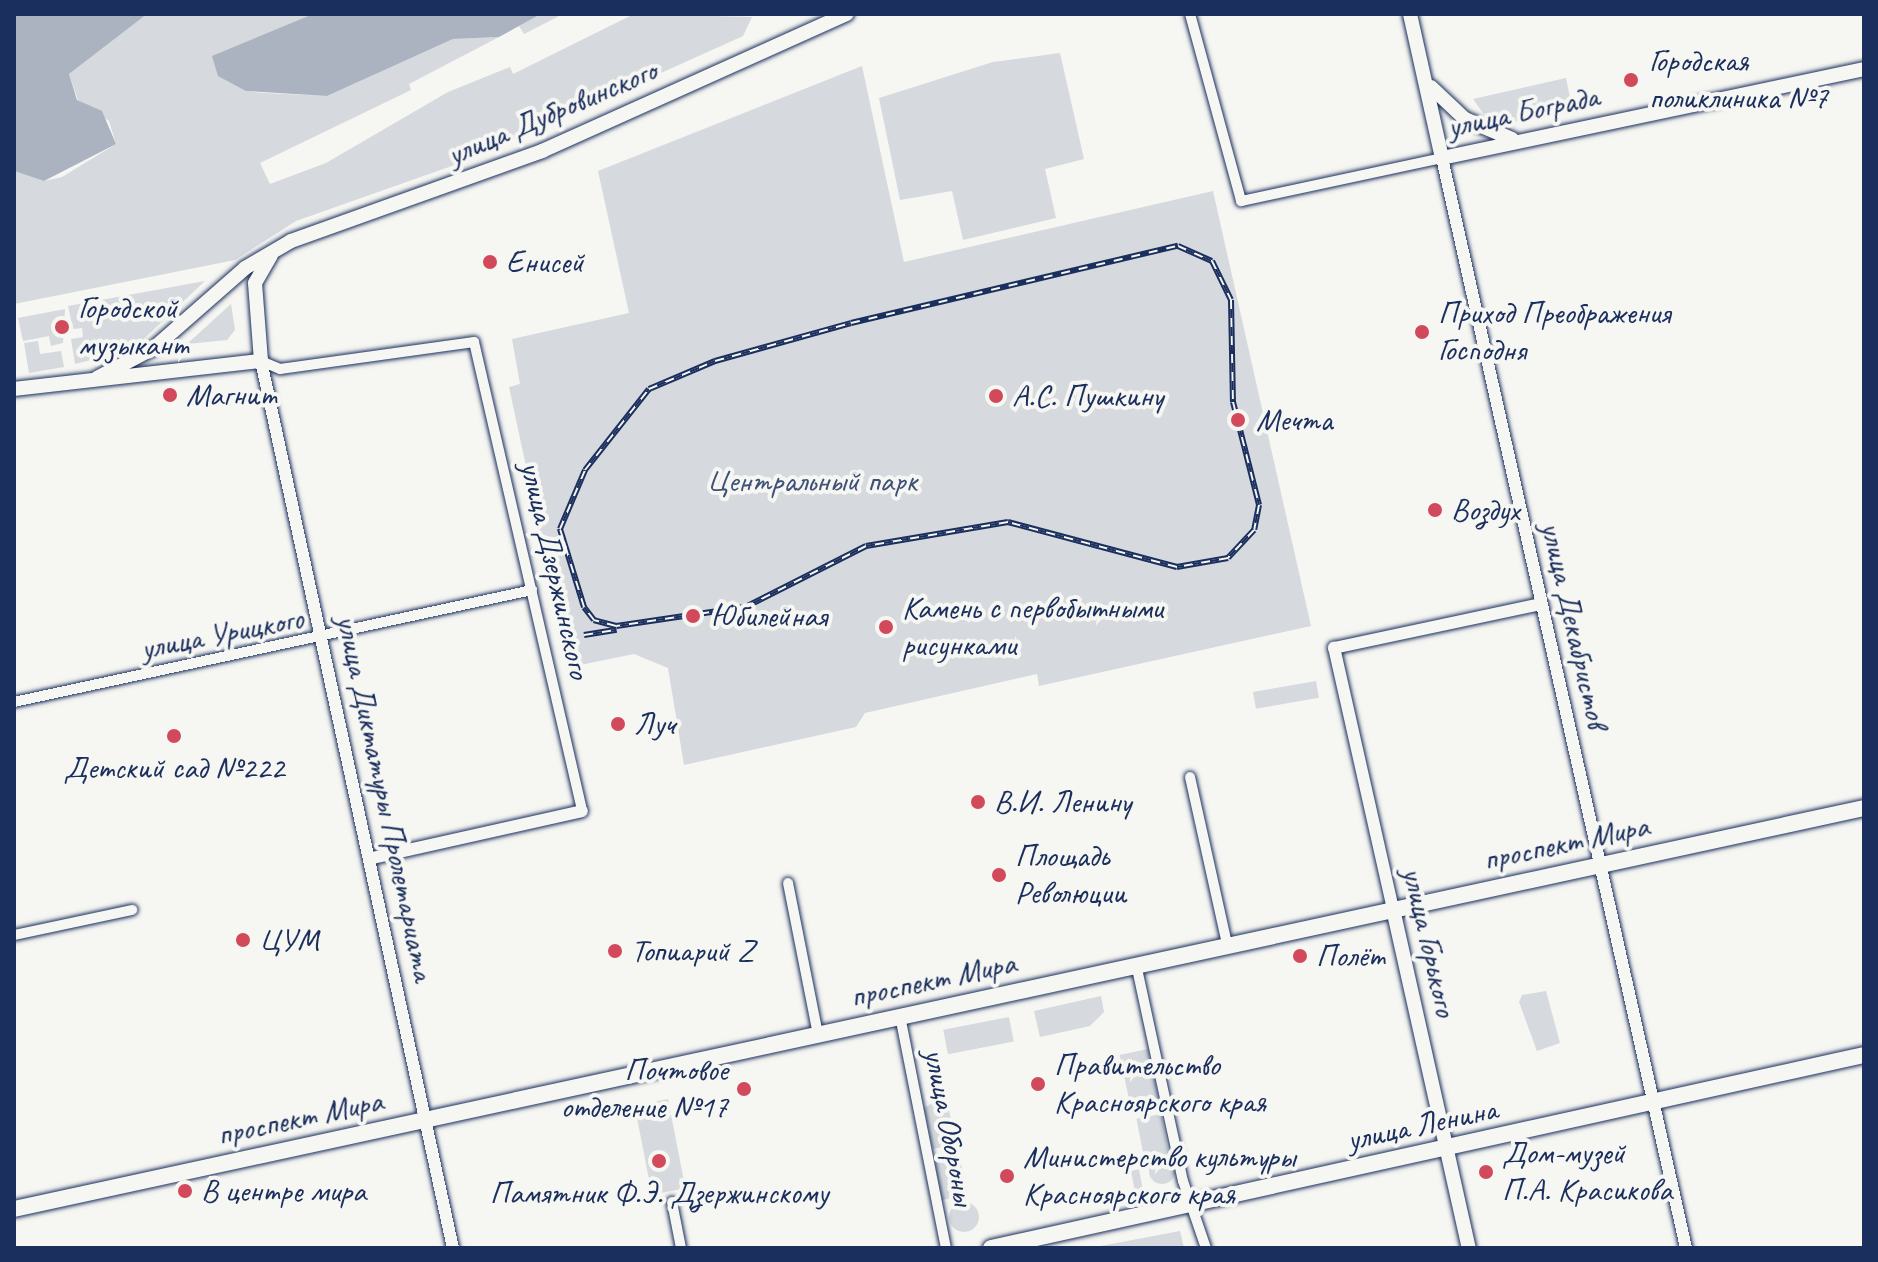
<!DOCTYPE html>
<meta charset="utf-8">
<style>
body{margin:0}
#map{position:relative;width:1878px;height:1262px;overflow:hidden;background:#f6f6f2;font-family:Caveat,sans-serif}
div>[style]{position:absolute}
.green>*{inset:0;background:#d6d9dd;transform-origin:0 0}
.round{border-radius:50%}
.water>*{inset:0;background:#abb2c0}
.roads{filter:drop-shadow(0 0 2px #1b2f5e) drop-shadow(0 0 2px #1b2f5e)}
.minor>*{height:10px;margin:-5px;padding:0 5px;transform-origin:5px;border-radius:5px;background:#f6f6f2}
.tertiary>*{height:12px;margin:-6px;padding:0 6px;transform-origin:6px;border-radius:6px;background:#f6f6f2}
.secondary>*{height:14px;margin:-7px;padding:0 7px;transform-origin:7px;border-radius:7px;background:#f6f6f2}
.primary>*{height:16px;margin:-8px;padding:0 8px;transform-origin:8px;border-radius:8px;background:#f6f6f2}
.rail>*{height:6px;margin-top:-3px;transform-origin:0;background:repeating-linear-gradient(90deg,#f6f6f2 0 9px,#1b2f5e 0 18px);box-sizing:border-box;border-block:2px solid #1b2f5e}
.dots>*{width:22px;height:22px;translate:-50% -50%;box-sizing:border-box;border:4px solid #f6f6f2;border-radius:50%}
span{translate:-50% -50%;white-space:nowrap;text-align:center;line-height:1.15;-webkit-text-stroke:8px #f6f6f2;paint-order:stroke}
.poi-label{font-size:32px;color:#1b2f5e}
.left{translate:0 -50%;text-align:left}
.right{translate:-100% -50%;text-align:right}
.street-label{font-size:32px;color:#1b2f5e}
.park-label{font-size:32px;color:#405177}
.frame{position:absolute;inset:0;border:16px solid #1b2f5e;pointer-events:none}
</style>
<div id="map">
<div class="green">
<i style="clip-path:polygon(147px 14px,313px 14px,213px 56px,246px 91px,264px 93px,327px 96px,453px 39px,499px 37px,409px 84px,411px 90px,260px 163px,270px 184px,326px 163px,448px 92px,510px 67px,513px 74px,634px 14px,752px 17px,743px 36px,466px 161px,296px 221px,235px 260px,14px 304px,14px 171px,44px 181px,62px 177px,116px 144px,109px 121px,78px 100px,69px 74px)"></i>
<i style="clip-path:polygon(541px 14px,563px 14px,524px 34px,519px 26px)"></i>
<i style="clip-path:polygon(1060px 53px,1084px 159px,1045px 169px,1056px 218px,963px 240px,952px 191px,900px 200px,879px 98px,993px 62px)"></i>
<i style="clip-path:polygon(862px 66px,904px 262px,1213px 191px,1311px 626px,1039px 686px,1037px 674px,865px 713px,856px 727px,684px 765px,668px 668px,634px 654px,580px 665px,572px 633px,562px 634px,509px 387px,520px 384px,512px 339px,629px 313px,598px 171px)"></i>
<i style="clip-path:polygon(1566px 78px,1572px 107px,1510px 123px,1483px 113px,1473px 99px)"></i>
<i style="clip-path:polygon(205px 281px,132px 350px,75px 364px,71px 339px,83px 337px,82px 328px,73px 329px,68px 306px)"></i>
<i style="clip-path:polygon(231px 304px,235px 330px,227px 340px,187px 344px)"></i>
<i style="clip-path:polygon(65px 309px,63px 343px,51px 346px,49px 336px,23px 341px,18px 318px)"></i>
<i style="clip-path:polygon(38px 341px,40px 354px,61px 351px,64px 367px,29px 373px,24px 343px)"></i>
<i style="left:1316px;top:681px;width:17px;height:64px;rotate:80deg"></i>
<i style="clip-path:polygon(1546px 991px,1560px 1043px,1537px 1051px,1519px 1002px,1522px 995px)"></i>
<i style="clip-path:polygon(1101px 996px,1104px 1012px,1090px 1026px,1040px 1037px,1034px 1011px)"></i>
<i style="left:1009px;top:1017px;width:25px;height:67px;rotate:79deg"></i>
<i style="left:1148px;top:1049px;width:55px;height:29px;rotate:78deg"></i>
<i style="clip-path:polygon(946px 1095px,956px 1144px,933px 1149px,924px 1108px)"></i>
<i style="left:668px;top:1099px;width:91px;height:34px;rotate:79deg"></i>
<i style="left:1161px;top:1114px;width:42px;height:25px;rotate:79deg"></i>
<i style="clip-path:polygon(958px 1150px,968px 1195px,942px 1200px,934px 1161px)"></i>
<i class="round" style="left:1149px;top:1158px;width:26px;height:26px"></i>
<i style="clip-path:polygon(1139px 1169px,1144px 1196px,1098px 1205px,1097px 1199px,1135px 1192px,1131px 1171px)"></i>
<i class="round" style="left:949px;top:1202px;width:30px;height:30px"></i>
<i style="clip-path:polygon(1180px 1231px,1184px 1248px,1090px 1248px)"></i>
</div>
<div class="water">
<i style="clip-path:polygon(14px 14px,147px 14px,69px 74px,77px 100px,102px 111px,116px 144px,44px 181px,14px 171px)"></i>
<i style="clip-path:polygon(313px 14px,541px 14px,499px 37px,453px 39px,327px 96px,246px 91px,218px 76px,212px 56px)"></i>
</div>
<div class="roads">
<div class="minor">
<i style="left:1190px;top:14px;width:194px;rotate:74.7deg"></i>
<i style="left:1241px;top:201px;width:206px;rotate:-12.1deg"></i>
<i style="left:261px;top:361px;width:21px;rotate:23deg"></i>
<i style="left:280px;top:369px;width:196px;rotate:-7.9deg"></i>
<i style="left:474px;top:342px;width:481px;rotate:77deg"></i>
<i style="left:14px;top:702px;width:530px;rotate:-12.2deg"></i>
<i style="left:1190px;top:777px;width:171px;rotate:77.5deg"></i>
<i style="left:788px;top:883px;width:154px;rotate:78.8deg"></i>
<i style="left:14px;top:935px;width:121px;rotate:-12deg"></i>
<i style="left:1136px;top:964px;width:222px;rotate:77.8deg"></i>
<i style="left:1183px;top:1181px;width:71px;rotate:71.1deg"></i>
<i style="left:900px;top:1016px;width:237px;rotate:78.8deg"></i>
<i style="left:672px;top:1202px;width:47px;rotate:78.9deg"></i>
</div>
<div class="tertiary">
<i style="left:1442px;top:158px;width:1117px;rotate:77.38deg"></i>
<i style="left:261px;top:361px;width:908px;rotate:77.79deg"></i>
<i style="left:372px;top:858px;width:215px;rotate:-12.6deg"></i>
<i style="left:1393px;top:909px;width:268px;rotate:-102.7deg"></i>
<i style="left:1334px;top:648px;width:212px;rotate:-12deg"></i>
</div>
<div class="secondary">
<i style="left:1410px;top:14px;width:148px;rotate:77.5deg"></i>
<i style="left:1442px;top:158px;width:431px;rotate:-11.9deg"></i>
<i style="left:1431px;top:87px;width:47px;rotate:43.3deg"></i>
<i style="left:1465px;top:119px;width:51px;rotate:23.1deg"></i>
<i style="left:97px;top:378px;width:64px;rotate:-27.8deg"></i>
<i style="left:154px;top:348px;width:121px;rotate:-41.3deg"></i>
<i style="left:245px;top:268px;width:53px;rotate:-30.4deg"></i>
<i style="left:291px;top:241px;width:267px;rotate:-19.7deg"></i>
<i style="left:542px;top:151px;width:334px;rotate:-24.2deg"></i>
<i style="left:14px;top:389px;width:249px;rotate:-6.5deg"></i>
<i style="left:261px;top:361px;width:78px;rotate:-94.4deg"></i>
<i style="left:255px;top:283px;width:32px;rotate:-60deg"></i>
<i style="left:1393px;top:909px;width:347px;rotate:77.4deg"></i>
</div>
<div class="primary">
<i style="left:14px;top:1209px;width:1893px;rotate:-12.23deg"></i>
<i style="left:991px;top:1248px;width:894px;rotate:-12.47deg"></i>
</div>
</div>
<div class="rail">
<i style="left:1178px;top:246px;width:37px;rotate:24deg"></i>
<i style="left:1212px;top:261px;width:43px;rotate:64deg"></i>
<i style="left:1231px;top:300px;width:102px;rotate:88.9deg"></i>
<i style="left:1233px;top:402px;width:106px;rotate:75.8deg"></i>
<i style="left:1259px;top:505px;width:25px;rotate:101deg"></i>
<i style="left:1254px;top:530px;width:38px;rotate:133deg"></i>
<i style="left:1228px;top:558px;width:52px;rotate:170deg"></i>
<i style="left:1177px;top:567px;width:175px;rotate:-165.1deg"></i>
<i style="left:1008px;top:522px;width:144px;rotate:170.4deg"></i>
<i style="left:866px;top:546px;width:136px;rotate:153.2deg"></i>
<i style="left:745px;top:607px;width:130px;rotate:171.6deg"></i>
<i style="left:616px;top:626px;width:23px;rotate:-165deg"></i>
<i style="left:594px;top:620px;width:16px;rotate:-128deg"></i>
<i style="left:584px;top:607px;width:82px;rotate:-107.1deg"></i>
<i style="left:560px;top:529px;width:64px;rotate:-67deg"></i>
<i style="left:585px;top:470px;width:103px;rotate:-51.7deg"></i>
<i style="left:649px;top:389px;width:72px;rotate:-23deg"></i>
<i style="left:715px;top:361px;width:141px;rotate:-15.6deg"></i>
<i style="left:851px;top:323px;width:336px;rotate:-13.3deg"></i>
<i style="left:584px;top:635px;width:33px;rotate:-9deg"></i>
</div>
<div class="dots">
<i style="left:1631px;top:80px;background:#d1495b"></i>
<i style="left:490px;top:262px;background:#d1495b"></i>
<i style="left:62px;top:327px;background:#d1495b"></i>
<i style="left:1422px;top:332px;background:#d1495b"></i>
<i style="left:170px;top:395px;background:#d1495b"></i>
<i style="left:996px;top:396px;background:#d1495b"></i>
<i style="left:1238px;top:420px;background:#d1495b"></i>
<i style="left:1435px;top:510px;background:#d1495b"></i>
<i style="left:693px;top:616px;background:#d1495b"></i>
<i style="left:886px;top:627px;background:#d1495b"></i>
<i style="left:618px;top:724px;background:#d1495b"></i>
<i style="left:174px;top:736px;background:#d1495b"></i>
<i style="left:978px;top:802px;background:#d1495b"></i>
<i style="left:999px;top:875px;background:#d1495b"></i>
<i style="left:243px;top:940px;background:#d1495b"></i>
<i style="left:615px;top:951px;background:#d1495b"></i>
<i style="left:1300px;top:956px;background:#d1495b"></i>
<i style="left:1038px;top:1084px;background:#d1495b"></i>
<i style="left:744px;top:1089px;background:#d1495b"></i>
<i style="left:659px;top:1161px;background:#d1495b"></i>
<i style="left:1486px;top:1172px;background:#d1495b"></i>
<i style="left:1007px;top:1176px;background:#d1495b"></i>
<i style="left:185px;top:1191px;background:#d1495b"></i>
</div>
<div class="poi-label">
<span class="left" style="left:1649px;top:80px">Городская<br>поликлиника №7</span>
<span class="left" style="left:506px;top:262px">Енисей</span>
<span class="left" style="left:78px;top:327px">Городской<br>музыкант</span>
<span class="left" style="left:1438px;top:332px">Приход Преображения<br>Господня</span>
<span class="left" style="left:186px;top:395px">Магнит</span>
<span class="left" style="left:1012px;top:396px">А.С. Пушкину</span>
<span class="left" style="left:1256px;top:420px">Мечта</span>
<span class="left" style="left:1451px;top:510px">Воздух</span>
<span class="left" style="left:902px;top:627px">Камень с первобытными<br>рисунками</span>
<span class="left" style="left:711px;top:616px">Юбилейная</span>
<span class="left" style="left:634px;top:724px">Луч</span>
<span style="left:174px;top:768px">Детский сад №222</span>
<span class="left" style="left:994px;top:802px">В.И. Ленину</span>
<span class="left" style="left:1015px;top:875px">Площадь<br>Революции</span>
<span class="left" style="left:259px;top:940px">ЦУМ</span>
<span class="left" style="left:631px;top:951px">Топиарий Z</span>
<span class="left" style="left:1316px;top:956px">Полёт</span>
<span class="left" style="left:1054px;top:1084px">Правительство<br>Красноярского края</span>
<span class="right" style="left:728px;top:1089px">Почтовое<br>отделение №17</span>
<span class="left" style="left:1502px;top:1172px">Дом-музей<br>П.А. Красикова</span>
<span class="left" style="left:1023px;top:1176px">Министерство культуры<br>Красноярского края</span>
<span class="left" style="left:201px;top:1191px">В центре мира</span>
<span style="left:659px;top:1193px">Памятник Ф.Э. Дзержинскому</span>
</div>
<div class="street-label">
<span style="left:1523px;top:112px;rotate:-12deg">улица Бограда</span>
<span style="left:552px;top:113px;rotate:-23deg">улица Дубровинского</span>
<span style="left:555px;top:570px;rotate:77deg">улица Дзержинского</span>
<span style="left:1574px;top:625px;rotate:77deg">улица Декабристов</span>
<span style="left:222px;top:634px;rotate:-11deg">улица Урицкого</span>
<span style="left:385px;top:798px;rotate:78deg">улица Диктатуры Пролетариата</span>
<span style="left:1566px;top:843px;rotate:-12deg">проспект Мира</span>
<span style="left:1429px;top:942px;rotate:77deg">улица Горького</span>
<span style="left:933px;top:980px;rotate:-12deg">проспект Мира</span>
<span style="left:300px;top:1118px;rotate:-12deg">проспект Мира</span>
<span style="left:1422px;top:1125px;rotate:-12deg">улица Ленина</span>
<span style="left:949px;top:1127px;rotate:79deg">улица Обороны</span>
</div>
<div class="park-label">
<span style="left:812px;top:481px">Центральный парк</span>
</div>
<div class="frame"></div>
</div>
